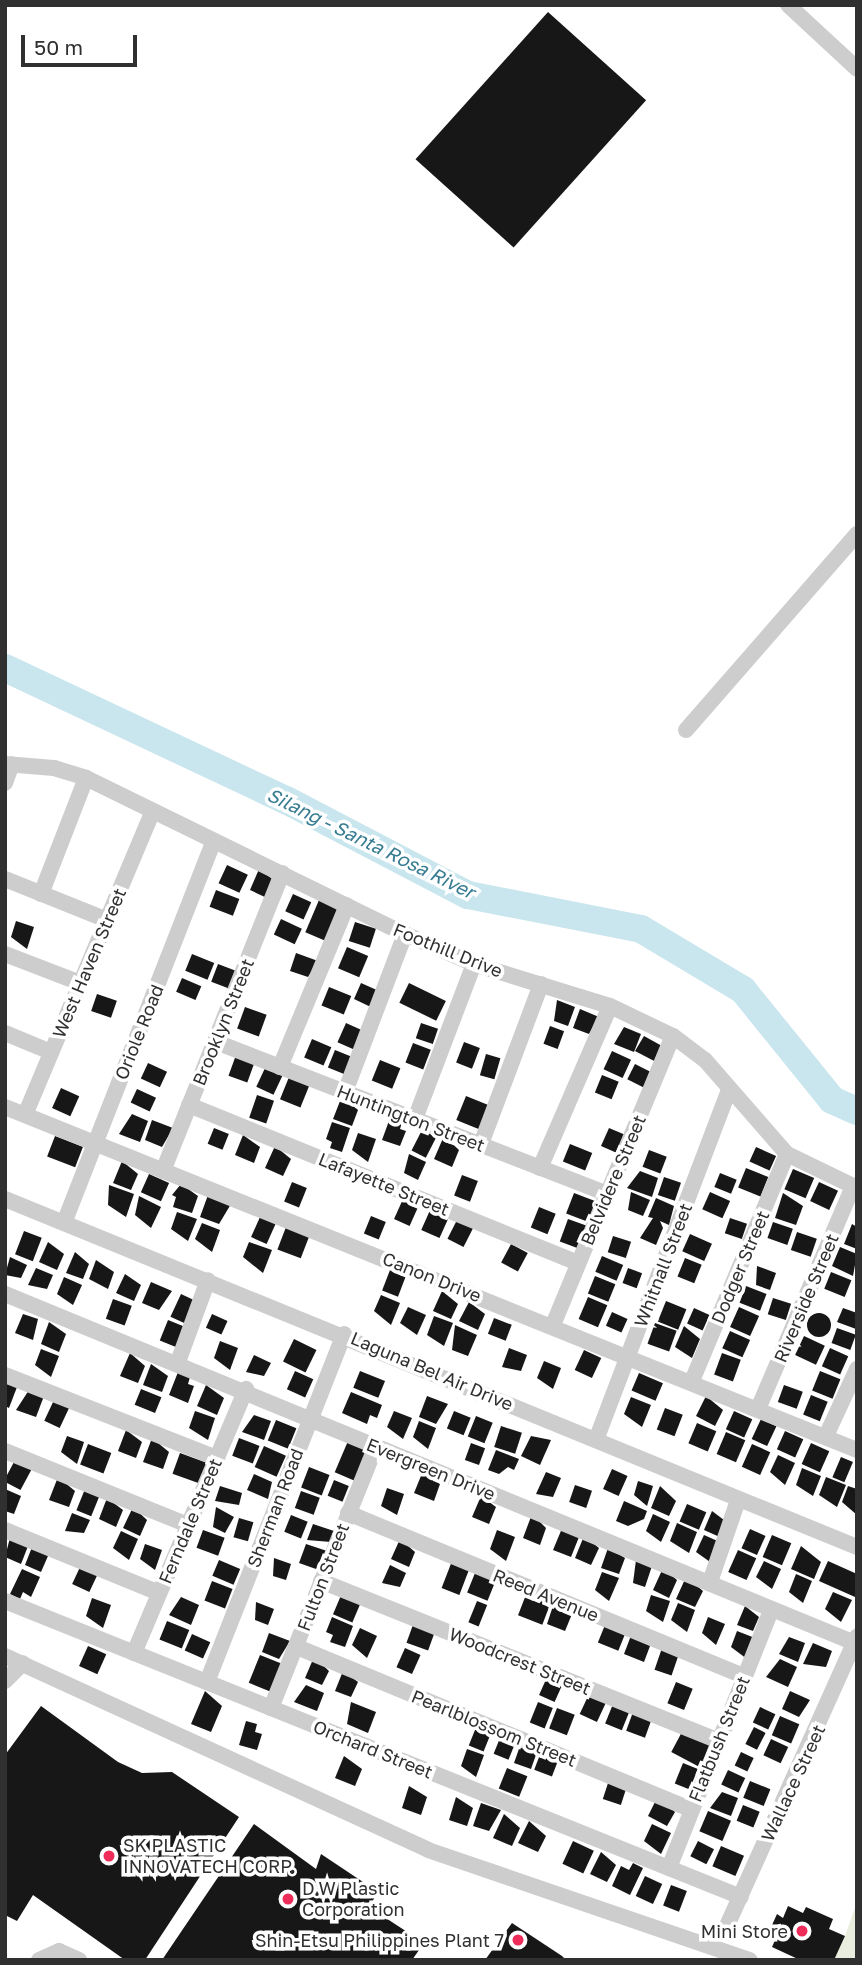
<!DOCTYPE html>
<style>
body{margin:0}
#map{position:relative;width:862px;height:1965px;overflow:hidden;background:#fff;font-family:"Golos Text",sans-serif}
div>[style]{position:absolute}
.green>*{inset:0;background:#e9eede}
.river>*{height:28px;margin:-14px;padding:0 14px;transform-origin:14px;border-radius:14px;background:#c9e6ee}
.building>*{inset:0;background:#171717;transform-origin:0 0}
.round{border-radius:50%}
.minor>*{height:16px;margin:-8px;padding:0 8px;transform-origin:8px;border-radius:8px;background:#cdcdcd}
.dots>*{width:19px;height:19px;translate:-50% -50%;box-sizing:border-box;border:4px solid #fff;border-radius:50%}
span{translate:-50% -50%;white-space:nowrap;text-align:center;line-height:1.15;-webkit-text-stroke:7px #fff;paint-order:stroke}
.street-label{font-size:18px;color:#303030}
.poi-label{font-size:18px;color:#303030}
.left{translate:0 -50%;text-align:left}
.right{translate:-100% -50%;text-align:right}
.water-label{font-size:19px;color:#377c91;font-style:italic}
.frame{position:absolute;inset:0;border:7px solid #303030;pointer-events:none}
.scale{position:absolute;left:21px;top:35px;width:116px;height:32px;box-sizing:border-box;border:4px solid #303030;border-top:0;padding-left:9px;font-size:21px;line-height:24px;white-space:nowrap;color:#303030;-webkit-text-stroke:5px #fff;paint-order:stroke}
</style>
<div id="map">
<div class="green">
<i style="clip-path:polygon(857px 1902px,857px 1960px,834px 1960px,845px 1936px)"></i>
</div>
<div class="river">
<i style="left:5px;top:668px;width:310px;rotate:25.2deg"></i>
<i style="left:286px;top:800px;width:205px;rotate:27.6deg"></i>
<i style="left:468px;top:895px;width:176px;rotate:11.1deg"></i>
<i style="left:641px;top:929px;width:119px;rotate:30.9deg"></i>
<i style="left:743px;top:990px;width:141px;rotate:51deg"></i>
<i style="left:832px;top:1100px;width:27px;rotate:24deg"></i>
</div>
<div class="building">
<i style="left:548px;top:12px;width:132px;height:198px;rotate:42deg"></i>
<i style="left:227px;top:865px;width:23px;height:20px;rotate:25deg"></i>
<i style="clip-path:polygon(259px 869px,275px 881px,267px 898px,250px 890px)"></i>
<i style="left:216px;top:890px;width:25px;height:18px;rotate:21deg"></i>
<i style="left:293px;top:894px;width:20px;height:19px;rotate:24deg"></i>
<i style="left:319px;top:900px;width:21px;height:35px;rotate:23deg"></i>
<i style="left:281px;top:919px;width:23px;height:17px;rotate:25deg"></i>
<i style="clip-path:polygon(16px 921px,34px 927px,27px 949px,11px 937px)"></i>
<i style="left:355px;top:922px;width:22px;height:20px;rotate:18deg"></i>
<i style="left:347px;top:947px;width:23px;height:23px;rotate:23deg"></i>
<i style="clip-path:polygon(296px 953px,318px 961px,308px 977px,290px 971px)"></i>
<i style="left:192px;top:954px;width:24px;height:18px;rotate:22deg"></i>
<i style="left:218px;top:964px;width:19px;height:19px;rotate:21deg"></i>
<i style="left:182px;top:978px;width:21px;height:15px;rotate:23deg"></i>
<i style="clip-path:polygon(361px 983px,379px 991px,375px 1009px,354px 999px)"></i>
<i style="left:409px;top:983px;width:41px;height:22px;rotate:26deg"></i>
<i style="left:329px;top:987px;width:24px;height:20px;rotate:22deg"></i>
<i style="left:97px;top:994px;width:21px;height:18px;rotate:19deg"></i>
<i style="clip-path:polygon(557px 1000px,575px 1007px,568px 1026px,554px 1021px)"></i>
<i style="left:245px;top:1007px;width:23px;height:23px;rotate:20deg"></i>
<i style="clip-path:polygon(580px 1009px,599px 1017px,589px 1034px,573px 1028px)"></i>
<i style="left:346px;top:1023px;width:20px;height:21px;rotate:24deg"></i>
<i style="left:421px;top:1023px;width:18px;height:16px;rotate:19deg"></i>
<i style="left:550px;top:1026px;width:15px;height:19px;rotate:20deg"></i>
<i style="clip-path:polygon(624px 1027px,641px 1034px,634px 1052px,614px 1044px)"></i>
<i style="clip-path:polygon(644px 1036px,662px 1046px,658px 1063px,635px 1051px)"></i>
<i style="left:312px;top:1039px;width:21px;height:20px;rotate:23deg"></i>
<i style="left:464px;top:1042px;width:17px;height:22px;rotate:21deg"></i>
<i style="left:413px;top:1043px;width:19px;height:21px;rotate:21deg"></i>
<i style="left:335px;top:1050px;width:18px;height:19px;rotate:22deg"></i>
<i style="left:612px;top:1051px;width:21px;height:20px;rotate:25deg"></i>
<i style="left:486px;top:1054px;width:15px;height:22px;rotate:16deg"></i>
<i style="left:236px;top:1055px;width:20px;height:22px;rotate:20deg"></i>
<i style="left:380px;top:1060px;width:22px;height:22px;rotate:22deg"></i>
<i style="left:148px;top:1063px;width:21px;height:17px;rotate:25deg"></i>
<i style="left:635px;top:1064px;width:20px;height:17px;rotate:27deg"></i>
<i style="left:266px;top:1066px;width:19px;height:23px;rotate:25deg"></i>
<i style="left:602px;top:1075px;width:18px;height:19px;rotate:22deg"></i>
<i style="left:289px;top:1077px;width:22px;height:24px;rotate:22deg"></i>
<i style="left:61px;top:1088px;width:20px;height:22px;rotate:24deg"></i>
<i style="left:137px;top:1089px;width:21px;height:15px;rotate:25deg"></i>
<i style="left:257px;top:1095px;width:18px;height:24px;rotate:19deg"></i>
<i style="clip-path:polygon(342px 1096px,358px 1110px,352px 1126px,333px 1119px)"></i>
<i style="left:466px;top:1096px;width:24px;height:26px;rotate:22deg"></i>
<i style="clip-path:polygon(132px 1114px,148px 1121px,140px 1142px,119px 1134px)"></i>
<i style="clip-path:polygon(390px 1118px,402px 1122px,400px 1129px,406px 1131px,400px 1146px,382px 1140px)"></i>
<i style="clip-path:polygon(152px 1120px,173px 1128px,162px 1147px,145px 1140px)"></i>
<i style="clip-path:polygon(332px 1122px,350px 1128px,342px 1152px,330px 1148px,332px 1142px,326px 1139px)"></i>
<i style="left:214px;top:1128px;width:16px;height:17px;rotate:22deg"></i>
<i style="clip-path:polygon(609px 1128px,628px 1136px,617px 1153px,601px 1146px)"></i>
<i style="left:422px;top:1130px;width:16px;height:23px;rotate:27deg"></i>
<i style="clip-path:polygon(358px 1133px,376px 1139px,368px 1162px,352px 1150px)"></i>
<i style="clip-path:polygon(243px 1135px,260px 1147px,254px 1163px,235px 1155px)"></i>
<i style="left:55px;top:1136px;width:30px;height:22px;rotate:21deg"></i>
<i style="clip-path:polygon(444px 1136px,459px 1150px,452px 1167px,434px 1159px)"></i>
<i style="left:570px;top:1144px;width:24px;height:19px;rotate:22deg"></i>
<i style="clip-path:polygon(275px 1146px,291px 1159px,283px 1176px,265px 1168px)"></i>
<i style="left:756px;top:1147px;width:22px;height:16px;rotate:24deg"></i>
<i style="left:649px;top:1150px;width:19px;height:18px;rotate:21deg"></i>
<i style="clip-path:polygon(409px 1154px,426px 1162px,418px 1180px,404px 1173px)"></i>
<i style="clip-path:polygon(122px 1161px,138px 1174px,131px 1190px,113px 1183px)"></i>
<i style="left:746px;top:1168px;width:24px;height:21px;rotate:22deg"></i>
<i style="left:793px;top:1169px;width:23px;height:22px;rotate:23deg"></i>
<i style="clip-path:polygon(640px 1171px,658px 1178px,652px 1197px,627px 1188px)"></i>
<i style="left:720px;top:1173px;width:18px;height:15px;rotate:22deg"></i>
<i style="left:149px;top:1174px;width:22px;height:20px;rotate:24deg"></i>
<i style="left:462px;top:1175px;width:17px;height:22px;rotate:21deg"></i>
<i style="left:664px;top:1177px;width:18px;height:19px;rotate:19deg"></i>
<i style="left:292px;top:1182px;width:16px;height:21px;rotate:22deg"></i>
<i style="left:819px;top:1182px;width:21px;height:21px;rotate:25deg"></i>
<i style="clip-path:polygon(181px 1184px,198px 1196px,192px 1213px,173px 1207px,176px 1197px,172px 1195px)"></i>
<i style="clip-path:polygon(109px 1185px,134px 1194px,126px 1217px,108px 1205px)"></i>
<i style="clip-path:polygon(631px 1192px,650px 1200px,643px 1216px,628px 1210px)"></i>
<i style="left:710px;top:1192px;width:22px;height:19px;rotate:24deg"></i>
<i style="left:574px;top:1193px;width:28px;height:22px;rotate:21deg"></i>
<i style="clip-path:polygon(783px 1193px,803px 1206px,796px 1225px,775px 1218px)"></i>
<i style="clip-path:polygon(208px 1195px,231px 1204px,219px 1224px,200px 1217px)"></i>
<i style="clip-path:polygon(139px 1196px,161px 1207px,151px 1228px,135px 1215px)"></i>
<i style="clip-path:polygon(656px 1198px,674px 1206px,669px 1225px,660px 1221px,663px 1228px,656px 1245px,640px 1238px,653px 1218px,648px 1217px)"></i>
<i style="left:403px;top:1199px;width:17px;height:22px;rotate:24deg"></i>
<i style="left:539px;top:1207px;width:18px;height:22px;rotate:22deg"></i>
<i style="left:431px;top:1208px;width:20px;height:24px;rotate:24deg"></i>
<i style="clip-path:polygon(177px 1212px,197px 1219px,188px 1241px,171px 1229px)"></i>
<i style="left:371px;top:1216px;width:16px;height:19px;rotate:22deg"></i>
<i style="left:260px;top:1217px;width:17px;height:22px;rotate:24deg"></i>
<i style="left:730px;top:1218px;width:18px;height:16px;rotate:19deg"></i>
<i style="left:568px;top:1219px;width:20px;height:24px;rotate:20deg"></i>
<i style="left:457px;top:1220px;width:18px;height:21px;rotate:27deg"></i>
<i style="left:773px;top:1222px;width:21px;height:17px;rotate:19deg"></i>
<i style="clip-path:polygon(202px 1223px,220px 1230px,212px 1252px,195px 1239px)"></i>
<i style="clip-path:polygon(852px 1224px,857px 1227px,857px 1249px,844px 1244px)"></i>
<i style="left:286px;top:1227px;width:25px;height:24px;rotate:21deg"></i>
<i style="left:24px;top:1231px;width:19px;height:25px;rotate:21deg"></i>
<i style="left:797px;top:1232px;width:21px;height:19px;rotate:19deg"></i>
<i style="left:690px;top:1234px;width:24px;height:19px;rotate:24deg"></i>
<i style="left:613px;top:1236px;width:19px;height:17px;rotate:18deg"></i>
<i style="clip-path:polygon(48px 1242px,64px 1254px,57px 1270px,39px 1262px)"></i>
<i style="clip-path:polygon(249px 1242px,272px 1250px,263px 1273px,243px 1257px)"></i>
<i style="left:511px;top:1244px;width:19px;height:21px;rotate:28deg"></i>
<i style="clip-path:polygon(840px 1247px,857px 1254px,853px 1276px,832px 1266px)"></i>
<i style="clip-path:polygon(75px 1252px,89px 1264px,83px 1279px,66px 1273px)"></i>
<i style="left:602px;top:1256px;width:23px;height:17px;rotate:23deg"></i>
<i style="clip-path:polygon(10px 1257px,27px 1265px,21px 1278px,5px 1275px)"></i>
<i style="left:685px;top:1258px;width:18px;height:20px;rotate:22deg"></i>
<i style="clip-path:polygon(96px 1260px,114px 1272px,108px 1289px,89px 1279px)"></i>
<i style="clip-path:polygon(757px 1266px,776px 1273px,770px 1290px,756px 1285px)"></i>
<i style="clip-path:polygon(36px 1268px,53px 1275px,47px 1289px,28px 1285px)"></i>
<i style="left:628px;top:1268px;width:15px;height:16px;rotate:20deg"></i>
<i style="left:390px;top:1270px;width:17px;height:22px;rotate:21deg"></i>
<i style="left:831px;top:1272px;width:22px;height:18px;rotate:22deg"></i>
<i style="clip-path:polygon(125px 1274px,141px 1285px,134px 1301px,116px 1293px)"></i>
<i style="left:595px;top:1276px;width:22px;height:19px;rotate:22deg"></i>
<i style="clip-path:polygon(64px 1277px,82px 1285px,73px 1305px,57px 1294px)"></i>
<i style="clip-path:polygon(151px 1282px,172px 1291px,159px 1310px,142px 1303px)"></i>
<i style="left:746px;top:1286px;width:22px;height:18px;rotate:21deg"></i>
<i style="clip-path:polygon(442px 1291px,458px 1304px,451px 1319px,433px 1311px)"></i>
<i style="left:181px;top:1294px;width:17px;height:25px;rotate:25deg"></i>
<i style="clip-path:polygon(381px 1295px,400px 1303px,391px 1325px,374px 1311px)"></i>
<i style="left:588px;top:1297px;width:21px;height:24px;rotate:23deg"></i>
<i style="left:773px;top:1298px;width:19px;height:17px;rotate:18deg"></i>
<i style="left:113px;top:1299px;width:20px;height:21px;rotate:20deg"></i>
<i style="left:666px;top:1301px;width:22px;height:22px;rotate:22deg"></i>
<i style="clip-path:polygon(469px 1302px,485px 1314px,478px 1330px,459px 1321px)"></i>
<i style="clip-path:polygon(408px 1307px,426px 1315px,417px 1335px,400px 1323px)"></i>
<i style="left:739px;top:1307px;width:22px;height:22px;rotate:24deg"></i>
<i style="left:694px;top:1308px;width:17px;height:17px;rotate:24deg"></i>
<i style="clip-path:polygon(843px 1308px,857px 1313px,856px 1329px,837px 1322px)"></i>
<i style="left:612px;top:1312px;width:17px;height:15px;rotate:24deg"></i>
<i class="round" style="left:807px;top:1313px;width:24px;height:24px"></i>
<i style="clip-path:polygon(23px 1314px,38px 1319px,33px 1340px,15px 1333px)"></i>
<i style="left:212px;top:1314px;width:17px;height:15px;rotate:24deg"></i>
<i style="clip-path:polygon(434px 1316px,453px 1323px,444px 1346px,427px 1335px)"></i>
<i style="left:494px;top:1318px;width:19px;height:17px;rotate:21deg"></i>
<i style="left:168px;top:1320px;width:18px;height:22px;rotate:22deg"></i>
<i style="clip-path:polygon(49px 1322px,66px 1334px,59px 1352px,41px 1344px)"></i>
<i style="left:655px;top:1323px;width:23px;height:22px;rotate:20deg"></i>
<i style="clip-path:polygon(455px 1325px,477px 1335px,468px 1356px,452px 1350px)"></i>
<i style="clip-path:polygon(684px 1326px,700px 1339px,692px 1358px,675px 1347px)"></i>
<i style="left:837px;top:1328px;width:20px;height:16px;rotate:20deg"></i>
<i style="left:730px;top:1331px;width:22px;height:19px;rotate:24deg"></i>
<i style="left:804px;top:1336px;width:23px;height:21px;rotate:25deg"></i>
<i style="left:294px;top:1339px;width:25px;height:25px;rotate:26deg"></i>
<i style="clip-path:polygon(220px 1341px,238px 1348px,230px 1370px,214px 1358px)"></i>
<i style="clip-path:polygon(509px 1348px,527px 1355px,521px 1371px,502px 1367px)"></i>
<i style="left:830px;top:1348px;width:20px;height:20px;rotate:24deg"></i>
<i style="clip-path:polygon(41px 1349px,59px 1356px,51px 1377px,35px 1365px)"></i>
<i style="left:584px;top:1350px;width:19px;height:22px;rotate:25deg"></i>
<i style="clip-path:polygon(130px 1353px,145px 1366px,138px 1383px,120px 1376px)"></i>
<i style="left:722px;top:1353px;width:20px;height:23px;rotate:20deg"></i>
<i style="clip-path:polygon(254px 1355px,271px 1363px,264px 1376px,246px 1372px)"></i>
<i style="clip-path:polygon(544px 1361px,561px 1368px,553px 1389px,537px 1378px)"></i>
<i style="clip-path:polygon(151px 1364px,168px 1376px,162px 1392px,143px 1385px)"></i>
<i style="left:295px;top:1371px;width:20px;height:20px;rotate:24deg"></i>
<i style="left:360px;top:1371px;width:27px;height:18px;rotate:22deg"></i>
<i style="left:820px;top:1371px;width:22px;height:21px;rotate:22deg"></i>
<i style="clip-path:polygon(178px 1372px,190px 1377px,188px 1384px,194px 1386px,188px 1403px,169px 1395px)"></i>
<i style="left:639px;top:1373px;width:26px;height:19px;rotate:23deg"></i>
<i style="clip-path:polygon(5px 1382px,17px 1387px,9px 1408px,5px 1406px)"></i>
<i style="clip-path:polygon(206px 1385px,224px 1398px,217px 1415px,197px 1406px)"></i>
<i style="left:784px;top:1385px;width:20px;height:18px;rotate:20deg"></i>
<i style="left:141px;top:1389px;width:22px;height:17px;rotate:22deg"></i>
<i style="clip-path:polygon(29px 1390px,44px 1396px,36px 1417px,16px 1410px)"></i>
<i style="clip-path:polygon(351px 1392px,382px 1405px,377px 1418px,370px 1415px,367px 1424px,342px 1413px)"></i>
<i style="left:811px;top:1395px;width:18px;height:21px;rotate:22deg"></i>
<i style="clip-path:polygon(427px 1396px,448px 1404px,436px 1424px,419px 1417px)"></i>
<i style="clip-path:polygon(706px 1396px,723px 1410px,715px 1426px,696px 1416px)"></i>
<i style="clip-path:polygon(631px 1397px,651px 1405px,642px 1427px,624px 1414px)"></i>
<i style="left:54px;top:1400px;width:17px;height:23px;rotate:25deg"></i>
<i style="left:665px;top:1408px;width:19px;height:23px;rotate:21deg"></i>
<i style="clip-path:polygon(195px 1411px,215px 1418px,208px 1440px,189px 1428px)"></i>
<i style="clip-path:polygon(394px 1411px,412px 1418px,403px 1439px,387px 1427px)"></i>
<i style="left:454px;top:1411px;width:18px;height:19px;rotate:22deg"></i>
<i style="left:734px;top:1411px;width:20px;height:20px;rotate:24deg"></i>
<i style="clip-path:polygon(254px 1415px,271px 1421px,264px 1440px,242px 1432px)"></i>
<i style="left:476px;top:1416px;width:18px;height:22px;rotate:22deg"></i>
<i style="left:761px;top:1419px;width:17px;height:22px;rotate:25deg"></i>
<i style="left:276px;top:1420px;width:22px;height:22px;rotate:22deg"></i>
<i style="clip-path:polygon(419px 1421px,436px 1428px,428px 1449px,413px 1437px)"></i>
<i style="left:697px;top:1423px;width:21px;height:22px;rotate:23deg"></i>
<i style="left:501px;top:1426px;width:22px;height:22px;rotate:18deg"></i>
<i style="clip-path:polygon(126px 1430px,142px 1442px,136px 1458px,118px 1451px)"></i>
<i style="left:785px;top:1431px;width:20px;height:20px;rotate:24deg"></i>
<i style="left:726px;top:1432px;width:21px;height:24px;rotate:23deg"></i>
<i style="clip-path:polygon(67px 1436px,84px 1442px,77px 1464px,61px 1452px)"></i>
<i style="clip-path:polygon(531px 1436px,551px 1440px,540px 1465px,521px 1456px)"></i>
<i style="clip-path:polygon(152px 1438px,169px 1452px,163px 1469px,143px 1462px)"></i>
<i style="left:239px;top:1438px;width:22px;height:19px;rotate:21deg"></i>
<i style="left:348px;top:1441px;width:21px;height:34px;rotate:23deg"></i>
<i style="left:471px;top:1443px;width:15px;height:18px;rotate:20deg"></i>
<i style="left:811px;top:1443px;width:20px;height:23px;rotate:24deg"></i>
<i style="left:88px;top:1444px;width:25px;height:22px;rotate:21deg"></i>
<i style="left:752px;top:1444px;width:20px;height:25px;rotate:24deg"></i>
<i style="left:264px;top:1446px;width:24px;height:23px;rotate:24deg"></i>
<i style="clip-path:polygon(496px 1450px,519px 1459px,514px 1470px,508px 1467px,499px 1474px,488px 1470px)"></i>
<i style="left:180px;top:1453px;width:29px;height:22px;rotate:20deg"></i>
<i style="clip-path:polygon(778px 1455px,795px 1463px,785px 1485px,770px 1472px)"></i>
<i style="left:841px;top:1457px;width:13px;height:22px;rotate:23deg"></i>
<i style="left:15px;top:1460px;width:19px;height:24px;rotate:28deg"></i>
<i style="left:309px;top:1467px;width:22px;height:22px;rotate:21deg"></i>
<i style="clip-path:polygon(802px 1468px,821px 1476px,813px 1496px,796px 1485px)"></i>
<i style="left:612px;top:1469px;width:17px;height:22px;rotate:24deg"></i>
<i style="clip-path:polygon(423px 1471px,440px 1484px,434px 1501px,414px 1493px)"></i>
<i style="clip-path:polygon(546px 1472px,561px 1478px,553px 1497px,536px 1494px)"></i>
<i style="clip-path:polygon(254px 1474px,272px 1482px,268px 1499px,247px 1490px)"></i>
<i style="clip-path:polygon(58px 1477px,75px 1491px,69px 1507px,49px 1500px)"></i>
<i style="clip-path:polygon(826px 1477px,846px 1485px,837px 1507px,819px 1495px)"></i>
<i style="left:334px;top:1480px;width:16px;height:17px;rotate:22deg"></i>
<i style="clip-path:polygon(638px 1481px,653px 1486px,647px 1506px,634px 1495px)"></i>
<i style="left:575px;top:1485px;width:18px;height:18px;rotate:19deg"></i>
<i style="clip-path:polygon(220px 1486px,242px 1493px,239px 1505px,215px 1501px)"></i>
<i style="clip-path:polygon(660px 1486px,676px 1501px,669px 1516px,651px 1508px)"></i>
<i style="clip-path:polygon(848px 1486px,857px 1489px,857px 1515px,842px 1502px)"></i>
<i style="clip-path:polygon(387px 1488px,404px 1494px,397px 1515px,381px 1506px)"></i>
<i style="clip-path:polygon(5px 1489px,21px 1496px,14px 1514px,5px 1511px)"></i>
<i style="left:85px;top:1489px;width:16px;height:23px;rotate:22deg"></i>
<i style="left:301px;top:1491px;width:20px;height:18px;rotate:20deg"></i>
<i style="clip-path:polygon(481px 1496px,496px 1507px,489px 1524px,472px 1517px)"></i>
<i style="clip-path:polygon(107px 1498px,123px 1510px,116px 1527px,99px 1519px)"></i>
<i style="clip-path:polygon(624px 1501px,647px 1511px,644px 1519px,628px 1526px,616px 1521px)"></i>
<i style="left:687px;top:1504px;width:21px;height:19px;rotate:23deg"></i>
<i style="clip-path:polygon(133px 1507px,147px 1520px,140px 1536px,123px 1528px)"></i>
<i style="clip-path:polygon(216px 1507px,234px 1517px,225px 1533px,213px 1527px)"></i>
<i style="clip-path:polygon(712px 1511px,728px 1523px,722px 1538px,704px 1530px)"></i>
<i style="clip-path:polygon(72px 1513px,90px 1520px,84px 1533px,65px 1531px)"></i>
<i style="clip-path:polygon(532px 1514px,546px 1528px,540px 1545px,523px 1538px)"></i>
<i style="clip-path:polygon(653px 1514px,670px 1522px,661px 1542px,646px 1531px)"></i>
<i style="left:291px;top:1515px;width:18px;height:18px;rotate:22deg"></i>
<i style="left:239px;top:1518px;width:15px;height:20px;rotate:16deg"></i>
<i style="clip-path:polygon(677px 1523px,697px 1532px,689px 1553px,670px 1541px)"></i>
<i style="clip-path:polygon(313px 1524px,334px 1531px,331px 1542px,307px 1540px)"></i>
<i style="clip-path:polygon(563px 1526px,579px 1537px,571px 1557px,553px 1550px)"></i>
<i style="left:750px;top:1529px;width:17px;height:21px;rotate:24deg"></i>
<i style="left:203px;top:1530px;width:23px;height:19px;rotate:20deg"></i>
<i style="clip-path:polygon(497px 1530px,515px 1537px,506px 1561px,490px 1549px)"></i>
<i style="clip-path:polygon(121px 1531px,138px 1539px,129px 1560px,113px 1548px)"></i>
<i style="clip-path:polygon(11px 1534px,30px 1541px,21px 1564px,5px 1557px)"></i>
<i style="clip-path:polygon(704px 1535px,722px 1543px,713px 1564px,696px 1552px)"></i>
<i style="left:772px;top:1535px;width:21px;height:24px;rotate:23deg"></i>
<i style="clip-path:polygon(584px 1536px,599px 1548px,591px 1565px,575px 1558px)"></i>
<i style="clip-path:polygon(400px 1539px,415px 1552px,409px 1567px,391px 1559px)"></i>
<i style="clip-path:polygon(34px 1542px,48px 1556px,41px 1572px,25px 1565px)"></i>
<i style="clip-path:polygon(145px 1544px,162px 1550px,155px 1570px,140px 1559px)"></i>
<i style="clip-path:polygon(306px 1544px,327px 1551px,316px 1569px,299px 1563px)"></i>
<i style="clip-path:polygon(801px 1546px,821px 1562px,814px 1579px,791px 1569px)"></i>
<i style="clip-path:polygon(608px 1548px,625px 1558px,619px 1574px,601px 1568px)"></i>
<i style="left:738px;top:1550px;width:20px;height:24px;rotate:24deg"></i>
<i style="clip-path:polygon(274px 1558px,291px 1564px,286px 1580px,273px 1576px)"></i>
<i style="left:219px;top:1560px;width:23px;height:17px;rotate:23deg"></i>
<i style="clip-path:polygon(636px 1560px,652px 1566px,645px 1587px,633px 1583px)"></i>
<i style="left:452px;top:1561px;width:19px;height:29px;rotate:21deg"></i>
<i style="clip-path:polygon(764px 1561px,781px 1569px,772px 1589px,756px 1577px)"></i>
<i style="clip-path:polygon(828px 1561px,857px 1574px,855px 1597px,819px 1581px)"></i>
<i style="left:81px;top:1565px;width:19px;height:21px;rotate:25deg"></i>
<i style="clip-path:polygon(390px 1565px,406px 1573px,400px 1587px,382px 1583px)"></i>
<i style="clip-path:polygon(663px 1568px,677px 1580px,669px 1598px,653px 1590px)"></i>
<i style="clip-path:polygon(22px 1569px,40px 1577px,31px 1597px,23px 1592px,20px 1599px,10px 1594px)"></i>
<i style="clip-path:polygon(602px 1572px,619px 1578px,609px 1601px,595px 1590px)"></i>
<i style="left:475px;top:1573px;width:22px;height:21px;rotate:22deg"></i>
<i style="clip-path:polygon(796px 1574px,812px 1581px,803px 1603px,789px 1592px)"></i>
<i style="clip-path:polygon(686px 1577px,703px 1591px,695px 1607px,676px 1599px)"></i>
<i style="left:212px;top:1581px;width:22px;height:21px;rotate:21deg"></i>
<i style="left:527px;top:1592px;width:26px;height:25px;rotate:21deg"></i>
<i style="clip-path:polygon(833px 1592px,852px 1600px,841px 1622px,825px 1609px)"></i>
<i style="left:342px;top:1593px;width:21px;height:23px;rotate:23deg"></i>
<i style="clip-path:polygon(651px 1595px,670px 1601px,663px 1622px,646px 1611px)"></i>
<i style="clip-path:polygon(181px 1597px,199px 1605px,191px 1625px,169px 1615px)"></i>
<i style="clip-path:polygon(92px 1598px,111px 1605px,103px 1628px,86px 1616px)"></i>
<i style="left:477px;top:1601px;width:11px;height:23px;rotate:22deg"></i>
<i style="clip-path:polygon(256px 1602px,274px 1609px,268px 1625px,255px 1620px)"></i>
<i style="clip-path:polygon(554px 1603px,572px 1614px,565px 1631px,547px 1624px)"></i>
<i style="clip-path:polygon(678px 1603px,695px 1610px,687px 1632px,671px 1620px)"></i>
<i style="clip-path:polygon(745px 1606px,759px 1617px,753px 1631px,737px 1625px)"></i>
<i style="clip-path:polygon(332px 1617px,353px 1626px,345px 1647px,330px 1642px,333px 1635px,326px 1632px)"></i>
<i style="clip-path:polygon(708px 1617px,725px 1624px,716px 1645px,702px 1633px)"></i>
<i style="left:167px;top:1621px;width:24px;height:20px;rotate:22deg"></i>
<i style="left:414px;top:1622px;width:23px;height:22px;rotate:20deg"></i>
<i style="left:605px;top:1625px;width:22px;height:19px;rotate:22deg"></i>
<i style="clip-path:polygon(360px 1628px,377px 1636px,367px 1658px,352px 1645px)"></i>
<i style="clip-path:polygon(737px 1631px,755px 1638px,747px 1659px,731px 1647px)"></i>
<i style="clip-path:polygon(269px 1633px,290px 1641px,279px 1659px,262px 1652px)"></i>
<i style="clip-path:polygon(632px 1633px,650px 1646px,644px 1662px,624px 1654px)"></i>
<i style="left:192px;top:1634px;width:20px;height:18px;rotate:24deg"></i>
<i style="clip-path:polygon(789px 1637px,805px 1643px,798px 1662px,779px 1654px)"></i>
<i style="clip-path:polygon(813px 1643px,832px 1651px,826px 1667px,803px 1664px)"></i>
<i style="left:88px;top:1646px;width:20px;height:22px;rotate:24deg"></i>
<i style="left:405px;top:1648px;width:17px;height:21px;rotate:24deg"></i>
<i style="left:662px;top:1648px;width:18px;height:23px;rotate:19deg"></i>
<i style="left:260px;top:1655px;width:27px;height:30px;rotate:22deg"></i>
<i style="clip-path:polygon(314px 1657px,329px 1671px,322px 1685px,305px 1678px)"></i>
<i style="clip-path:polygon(780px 1659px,797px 1667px,788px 1687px,766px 1677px)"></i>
<i style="clip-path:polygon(343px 1671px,358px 1682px,351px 1697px,335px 1691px)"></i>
<i style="left:548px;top:1675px;width:17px;height:22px;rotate:24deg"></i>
<i style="left:676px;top:1682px;width:18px;height:23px;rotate:22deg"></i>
<i style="clip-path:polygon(306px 1685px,324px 1693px,317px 1711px,294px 1702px)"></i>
<i style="clip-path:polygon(205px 1691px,222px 1706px,211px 1732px,191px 1724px)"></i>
<i style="clip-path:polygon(790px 1691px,810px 1700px,799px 1717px,782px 1709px)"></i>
<i style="left:589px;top:1694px;width:19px;height:22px;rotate:25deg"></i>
<i style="clip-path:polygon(351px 1702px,376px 1712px,368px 1733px,347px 1724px)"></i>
<i style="left:538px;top:1702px;width:16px;height:22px;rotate:22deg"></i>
<i style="left:613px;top:1704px;width:18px;height:21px;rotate:22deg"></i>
<i style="clip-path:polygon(41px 1706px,118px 1762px,142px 1773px,172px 1772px,239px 1817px,145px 1960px,125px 1960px,33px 1895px,17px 1921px,5px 1915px,5px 1755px)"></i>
<i style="left:760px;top:1707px;width:17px;height:17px;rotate:25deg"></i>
<i style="left:557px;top:1708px;width:19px;height:22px;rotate:21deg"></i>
<i style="left:633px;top:1712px;width:20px;height:20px;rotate:20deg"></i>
<i style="left:780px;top:1716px;width:21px;height:21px;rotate:23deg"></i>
<i style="clip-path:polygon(246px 1721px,257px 1724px,255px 1732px,262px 1734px,257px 1750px,239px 1745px)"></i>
<i style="left:477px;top:1725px;width:16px;height:22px;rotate:22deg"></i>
<i style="left:754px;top:1727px;width:13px;height:19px;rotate:27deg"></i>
<i style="left:683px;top:1730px;width:32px;height:25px;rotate:28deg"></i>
<i style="left:500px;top:1738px;width:16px;height:17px;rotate:22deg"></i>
<i style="left:771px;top:1739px;width:19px;height:18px;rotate:25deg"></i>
<i style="clip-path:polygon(520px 1746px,538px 1749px,531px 1769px,514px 1763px)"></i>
<i style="clip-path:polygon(467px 1749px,484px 1755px,476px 1777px,461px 1766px)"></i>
<i style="left:541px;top:1752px;width:19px;height:19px;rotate:21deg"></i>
<i style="left:741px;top:1752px;width:14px;height:15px;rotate:25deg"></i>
<i style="clip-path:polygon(344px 1756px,362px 1769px,355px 1786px,335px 1778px)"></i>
<i style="left:683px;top:1763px;width:16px;height:22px;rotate:22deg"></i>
<i style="left:507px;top:1768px;width:22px;height:22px;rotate:22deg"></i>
<i style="left:728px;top:1770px;width:19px;height:16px;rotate:25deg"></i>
<i style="left:609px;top:1780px;width:19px;height:20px;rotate:18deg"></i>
<i style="left:750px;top:1781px;width:22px;height:18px;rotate:22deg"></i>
<i style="clip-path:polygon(409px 1786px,427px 1797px,421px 1815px,402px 1808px)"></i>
<i style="clip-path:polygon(722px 1792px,738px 1798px,731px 1816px,710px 1808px)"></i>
<i style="clip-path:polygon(658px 1796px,675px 1812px,667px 1826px,648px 1816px)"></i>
<i style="clip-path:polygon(456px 1797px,473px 1808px,467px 1826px,449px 1820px)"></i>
<i style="clip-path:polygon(481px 1803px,501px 1810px,489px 1831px,473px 1826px)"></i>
<i style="left:743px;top:1805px;width:18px;height:17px;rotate:22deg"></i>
<i style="left:708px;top:1811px;width:25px;height:22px;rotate:23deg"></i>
<i style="clip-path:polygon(504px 1814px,520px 1828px,512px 1846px,493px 1838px)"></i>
<i style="clip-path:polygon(529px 1821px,546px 1836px,538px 1852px,518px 1843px)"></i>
<i style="clip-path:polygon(254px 1824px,316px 1869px,321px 1854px,378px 1892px,369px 1907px,424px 1943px,412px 1960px,162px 1960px)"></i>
<i style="clip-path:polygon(652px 1824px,671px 1833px,661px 1854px,644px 1841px)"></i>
<i style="left:573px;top:1841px;width:23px;height:25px;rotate:25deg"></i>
<i style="left:698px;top:1841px;width:18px;height:17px;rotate:27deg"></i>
<i style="left:721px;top:1846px;width:25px;height:22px;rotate:23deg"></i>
<i style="clip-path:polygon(601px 1852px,616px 1865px,607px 1882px,590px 1874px)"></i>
<i style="clip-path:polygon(633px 1863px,643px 1868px,630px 1895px,612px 1886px,621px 1866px,629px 1870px)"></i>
<i style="left:645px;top:1876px;width:19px;height:22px;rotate:25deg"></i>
<i style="left:671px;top:1885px;width:17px;height:22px;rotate:21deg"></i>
<i style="clip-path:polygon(788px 1906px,803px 1913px,806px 1907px,833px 1919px,829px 1929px,845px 1936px,834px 1960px,800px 1960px,772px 1947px,776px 1938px,768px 1934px,777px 1914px,783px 1918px)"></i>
<i style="clip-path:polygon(512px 1923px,562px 1956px,566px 1960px,485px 1960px)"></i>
</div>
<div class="minor">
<i style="left:788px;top:5px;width:94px;rotate:42.8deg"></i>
<i style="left:686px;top:730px;width:260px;rotate:-48.9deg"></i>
<i style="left:5px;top:764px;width:49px;rotate:4.7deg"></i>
<i style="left:54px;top:768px;width:34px;rotate:17deg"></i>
<i style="left:86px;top:778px;width:355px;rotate:26.1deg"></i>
<i style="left:405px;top:934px;width:75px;rotate:23.5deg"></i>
<i style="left:474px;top:964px;width:142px;rotate:17.2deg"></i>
<i style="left:610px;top:1006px;width:70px;rotate:25.5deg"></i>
<i style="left:673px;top:1036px;width:40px;rotate:37deg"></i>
<i style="left:705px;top:1060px;width:125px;rotate:48.9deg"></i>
<i style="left:787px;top:1154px;width:78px;rotate:25.9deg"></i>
<i style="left:5px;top:783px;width:20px;rotate:-70deg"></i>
<i style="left:5px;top:879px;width:110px;rotate:21.9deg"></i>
<i style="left:41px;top:894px;width:124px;rotate:-68.8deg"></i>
<i style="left:5px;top:954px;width:80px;rotate:21.1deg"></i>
<i style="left:5px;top:1033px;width:50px;rotate:22.4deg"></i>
<i style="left:216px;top:1042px;width:420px;rotate:21.2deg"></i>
<i style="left:280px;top:1067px;width:175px;rotate:-67.5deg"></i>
<i style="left:345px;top:1092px;width:169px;rotate:-69.2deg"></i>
<i style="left:189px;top:1105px;width:420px;rotate:22.1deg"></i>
<i style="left:5px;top:1107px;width:918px;rotate:21.93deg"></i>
<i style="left:25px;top:1115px;width:330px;rotate:-67.2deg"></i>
<i style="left:415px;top:1119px;width:166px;rotate:-69.2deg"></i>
<i style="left:481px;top:1144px;width:171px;rotate:-69.4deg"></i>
<i style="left:540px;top:1168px;width:176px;rotate:-66.6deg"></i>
<i style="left:163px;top:1171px;width:321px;rotate:-68.2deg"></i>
<i style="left:5px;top:1199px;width:920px;rotate:22.22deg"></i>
<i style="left:64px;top:1223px;width:410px;rotate:-68.6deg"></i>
<i style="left:5px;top:1294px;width:921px;rotate:22.33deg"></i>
<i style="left:553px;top:1325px;width:313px;rotate:-67.5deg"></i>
<i style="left:178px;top:1362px;width:87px;rotate:-69.9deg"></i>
<i style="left:5px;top:1375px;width:228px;rotate:21.4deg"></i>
<i style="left:692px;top:1381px;width:246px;rotate:-67.3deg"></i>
<i style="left:758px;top:1409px;width:242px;rotate:-66.9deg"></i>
<i style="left:826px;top:1436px;width:74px;rotate:-65.2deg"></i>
<i style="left:596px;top:1440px;width:374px;rotate:-69.2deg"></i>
<i style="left:5px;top:1451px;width:197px;rotate:22deg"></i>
<i style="left:348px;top:1513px;width:428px;rotate:22.4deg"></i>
<i style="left:5px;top:1530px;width:166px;rotate:22.2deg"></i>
<i style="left:321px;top:1581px;width:429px;rotate:21.9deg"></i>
<i style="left:710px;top:1582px;width:87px;rotate:-71.1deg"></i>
<i style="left:5px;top:1601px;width:793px;rotate:21.91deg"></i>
<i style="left:297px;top:1647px;width:426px;rotate:22.4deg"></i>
<i style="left:134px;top:1653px;width:287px;rotate:-67deg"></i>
<i style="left:5px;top:1656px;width:465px;rotate:24.6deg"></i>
<i style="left:428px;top:1850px;width:340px;rotate:18.9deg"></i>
<i style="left:5px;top:1681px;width:25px;rotate:-45deg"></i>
<i style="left:207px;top:1682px;width:374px;rotate:-68.5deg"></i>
<i style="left:271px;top:1708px;width:282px;rotate:-68.2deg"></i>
<i style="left:669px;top:1868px;width:277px;rotate:-68.4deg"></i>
<i style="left:726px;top:1928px;width:320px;rotate:-65.8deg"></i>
<i style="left:39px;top:1960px;width:22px;rotate:-24deg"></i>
<i style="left:59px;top:1951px;width:22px;rotate:24deg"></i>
</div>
<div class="dots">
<i style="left:109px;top:1856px;background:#ef2b59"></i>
<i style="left:288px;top:1899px;background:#ef2b59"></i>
<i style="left:802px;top:1931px;background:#ef2b59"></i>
<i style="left:518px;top:1940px;background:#ef2b59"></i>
</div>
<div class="street-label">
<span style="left:448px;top:950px;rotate:22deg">Foothill Drive</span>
<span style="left:89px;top:963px;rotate:-67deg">West Haven Street</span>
<span style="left:223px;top:1022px;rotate:-68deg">Brooklyn Street</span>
<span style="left:139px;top:1032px;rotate:-68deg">Oriole Road</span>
<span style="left:411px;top:1118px;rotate:21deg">Huntington Street</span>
<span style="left:613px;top:1180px;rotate:-67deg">Belvidere Street</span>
<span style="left:384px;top:1184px;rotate:22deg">Lafayette Street</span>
<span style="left:663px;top:1265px;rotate:-69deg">Whitnall Street</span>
<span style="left:740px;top:1267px;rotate:-67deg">Dodger Street</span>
<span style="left:432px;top:1277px;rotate:22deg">Canon Drive</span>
<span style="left:806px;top:1298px;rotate:-67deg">Riverside Street</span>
<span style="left:432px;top:1371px;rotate:23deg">Laguna Bel Air Drive</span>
<span style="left:431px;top:1469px;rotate:22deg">Evergreen Drive</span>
<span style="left:275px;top:1508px;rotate:-69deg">Sherman Road</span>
<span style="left:190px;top:1521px;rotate:-67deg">Ferndale Street</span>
<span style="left:323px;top:1577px;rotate:-69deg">Fulton Street</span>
<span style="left:546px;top:1595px;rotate:22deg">Reed Avenue</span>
<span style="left:520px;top:1661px;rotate:22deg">Woodcrest Street</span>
<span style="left:494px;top:1728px;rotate:22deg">Pearlblossom Street</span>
<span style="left:719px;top:1739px;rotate:-68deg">Flatbush Street</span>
<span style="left:373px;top:1749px;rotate:22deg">Orchard Street</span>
<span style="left:793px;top:1783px;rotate:-65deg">Wallace Street</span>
</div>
<div class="poi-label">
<span class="left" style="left:123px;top:1856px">SK PLASTIC<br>INNOVATECH CORP.</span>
<span class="left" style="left:302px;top:1899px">D.W Plastic<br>Corporation</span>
<span class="right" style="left:788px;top:1931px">Mini Store</span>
<span class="right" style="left:504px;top:1940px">Shin-Etsu Philippines Plant 7</span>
</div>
<div class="water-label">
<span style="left:371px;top:843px;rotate:26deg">Silang - Santa Rosa River</span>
</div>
<div class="frame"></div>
<div class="scale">50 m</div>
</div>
